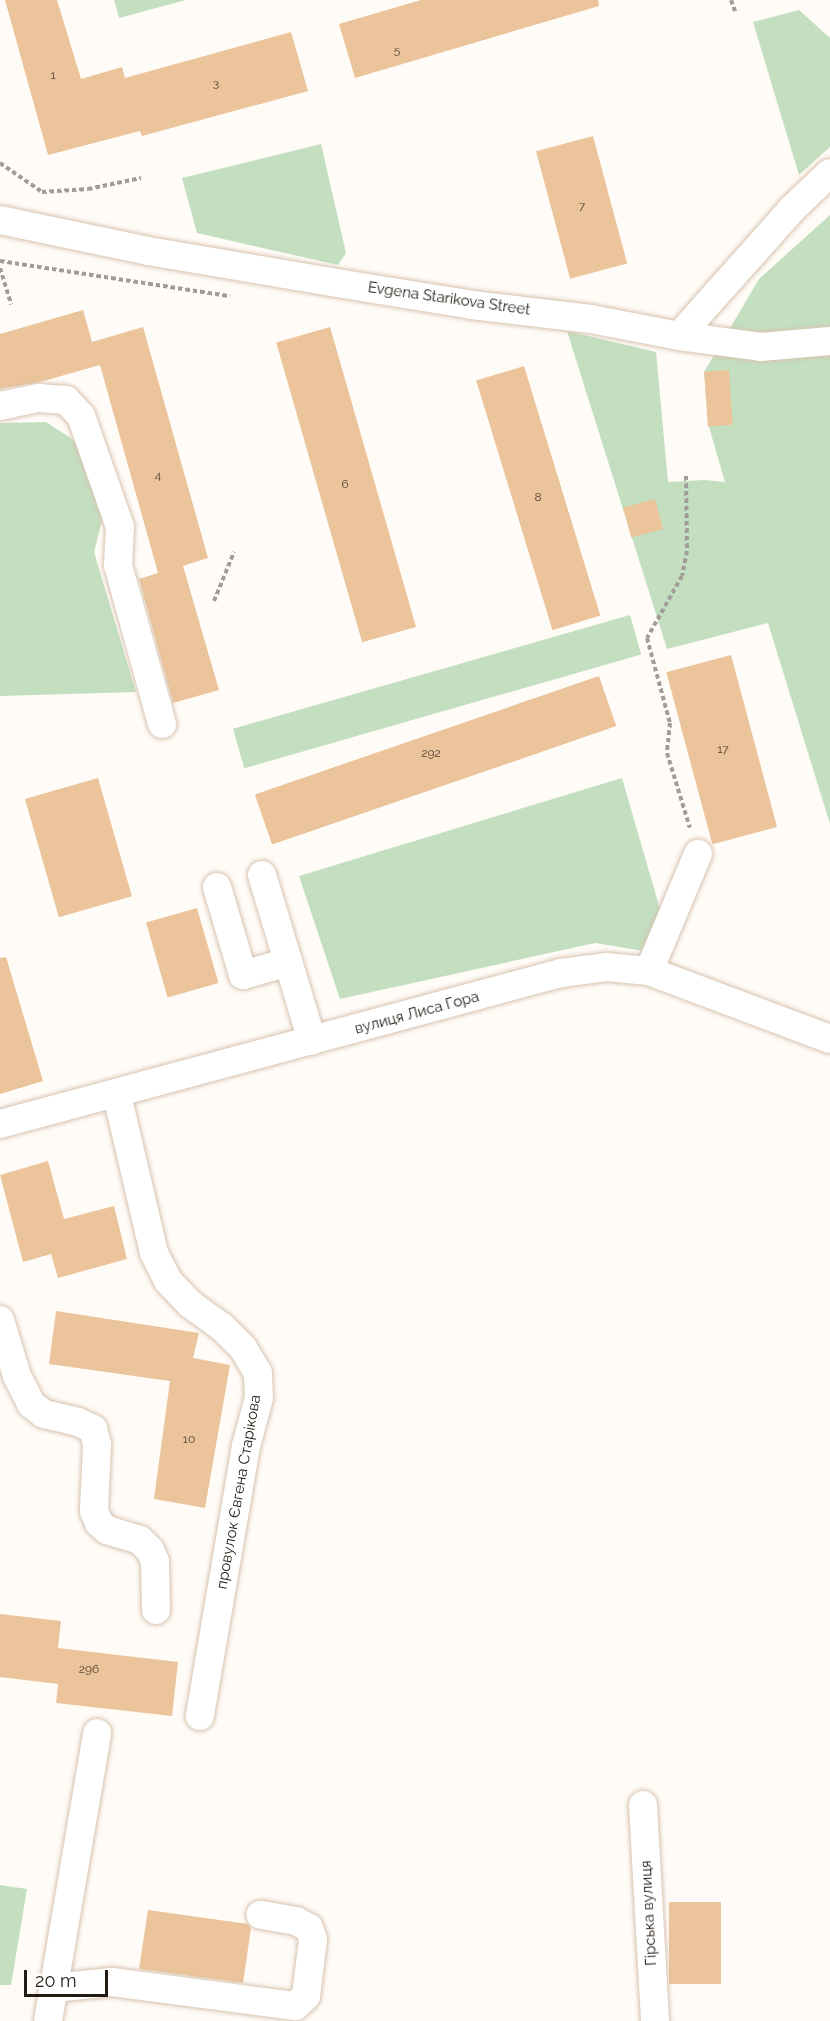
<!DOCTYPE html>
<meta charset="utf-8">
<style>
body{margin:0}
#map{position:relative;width:830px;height:2021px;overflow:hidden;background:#fffbf7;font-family:Raleway,sans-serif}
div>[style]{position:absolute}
.green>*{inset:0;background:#c3dfc0;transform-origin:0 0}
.building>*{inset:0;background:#ebc49b;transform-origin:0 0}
.path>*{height:4px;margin-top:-2px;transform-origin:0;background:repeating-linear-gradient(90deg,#a19c97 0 4.5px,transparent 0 7.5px)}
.roads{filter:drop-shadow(0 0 2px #d7c3b0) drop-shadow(0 0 2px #d7c3b0)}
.minor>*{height:28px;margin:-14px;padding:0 14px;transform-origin:14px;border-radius:14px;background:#fff}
span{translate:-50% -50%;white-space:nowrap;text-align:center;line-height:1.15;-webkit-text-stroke:4.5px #fff;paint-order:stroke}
.number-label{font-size:12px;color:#544435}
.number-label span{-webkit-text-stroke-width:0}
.street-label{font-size:15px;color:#211a13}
.scale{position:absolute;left:24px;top:1970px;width:84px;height:27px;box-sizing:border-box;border:3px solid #211a13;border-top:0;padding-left:8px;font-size:18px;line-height:21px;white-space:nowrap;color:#211a13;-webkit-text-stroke:4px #fff;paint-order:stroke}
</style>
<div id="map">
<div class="green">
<i style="clip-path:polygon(114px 0,186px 0,119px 18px)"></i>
<i style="clip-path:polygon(799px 10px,830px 38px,830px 147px,799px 175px,753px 22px)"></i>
<i style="clip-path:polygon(321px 144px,346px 253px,338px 265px,197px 233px,182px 178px)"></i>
<i style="clip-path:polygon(830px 215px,830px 824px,768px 623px,667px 649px,567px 331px,656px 352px,668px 482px,704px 480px,725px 482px,709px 427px,704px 372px,759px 279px)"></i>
<i style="clip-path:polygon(46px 422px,78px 443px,104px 513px,94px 552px,136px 692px,0 696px,0 423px)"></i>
<i style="left:630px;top:615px;width:41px;height:413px;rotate:74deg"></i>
<i style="clip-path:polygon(622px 778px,660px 909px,643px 951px,595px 943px,340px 999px,299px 876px)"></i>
<i style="clip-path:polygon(0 1885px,27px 1889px,11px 1985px,0 1985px)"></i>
</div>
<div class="building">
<i style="clip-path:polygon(5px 0,57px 0,81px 79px,122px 67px,125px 78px,291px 32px,308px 91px,142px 136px,140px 131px,48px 155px)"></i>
<i style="clip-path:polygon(421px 0,598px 0,599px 6px,355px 78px,339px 24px)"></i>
<i style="left:593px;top:136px;width:132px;height:59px;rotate:75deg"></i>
<i style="clip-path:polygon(83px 310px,92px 342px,143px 327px,208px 558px,183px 566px,219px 690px,173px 703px,139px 579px,158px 573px,100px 365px,40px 382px,0 389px,0 334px)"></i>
<i style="left:330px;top:327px;width:312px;height:56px;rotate:74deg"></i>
<i style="left:524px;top:366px;width:261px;height:50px;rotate:73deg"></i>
<i style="left:729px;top:370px;width:55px;height:25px;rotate:86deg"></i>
<i style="left:655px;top:499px;width:31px;height:33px;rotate:75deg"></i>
<i style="left:731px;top:655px;width:178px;height:67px;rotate:75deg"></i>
<i style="left:599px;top:676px;width:53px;height:364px;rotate:71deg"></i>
<i style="left:98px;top:778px;width:123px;height:76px;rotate:74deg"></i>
<i style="left:197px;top:908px;width:78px;height:53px;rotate:74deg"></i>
<i style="clip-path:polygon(6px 957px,43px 1081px,0 1094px,0 958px)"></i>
<i style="clip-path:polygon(48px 1161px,64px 1219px,114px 1206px,127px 1259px,58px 1278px,51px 1254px,23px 1262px,0 1175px)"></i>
<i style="clip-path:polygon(56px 1311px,199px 1333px,193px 1358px,230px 1365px,205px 1508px,154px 1499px,170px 1381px,49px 1364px)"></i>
<i style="clip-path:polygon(0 1614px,61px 1621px,58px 1648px,178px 1662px,172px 1716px,56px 1703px,58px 1684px,0 1677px)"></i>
<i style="left:669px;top:1902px;width:52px;height:82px"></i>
<i style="clip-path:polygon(148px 1910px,248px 1924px,251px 1928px,243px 1983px,139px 1969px)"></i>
</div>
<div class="path">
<i style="left:731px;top:0;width:12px;rotate:70deg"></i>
<i style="left:0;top:163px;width:51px;rotate:34.6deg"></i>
<i style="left:42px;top:192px;width:46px;rotate:-3.7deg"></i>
<i style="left:88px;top:189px;width:54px;rotate:-11.7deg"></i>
<i style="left:0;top:261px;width:233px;rotate:8.7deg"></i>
<i style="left:0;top:268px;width:38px;rotate:73deg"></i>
<i style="left:686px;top:476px;width:75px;rotate:89.2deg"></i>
<i style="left:687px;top:551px;width:25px;rotate:101deg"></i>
<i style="left:682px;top:576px;width:71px;rotate:119.4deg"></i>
<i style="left:647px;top:638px;width:88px;rotate:74.9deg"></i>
<i style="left:670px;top:723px;width:30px;rotate:96deg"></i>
<i style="left:667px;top:753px;width:78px;rotate:73deg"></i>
<i style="left:214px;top:601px;width:53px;rotate:-67.8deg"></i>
</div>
<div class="roads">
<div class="minor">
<i style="left:0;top:220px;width:151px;rotate:11.8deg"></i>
<i style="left:148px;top:251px;width:198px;rotate:9.6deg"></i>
<i style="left:343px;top:284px;width:131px;rotate:9.2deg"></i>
<i style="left:472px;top:305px;width:120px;rotate:6.7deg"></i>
<i style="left:591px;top:319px;width:90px;rotate:10.9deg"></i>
<i style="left:679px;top:336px;width:170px;rotate:-48.3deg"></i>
<i style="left:792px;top:209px;width:52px;rotate:-43.5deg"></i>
<i style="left:679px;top:336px;width:83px;rotate:7.6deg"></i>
<i style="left:761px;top:347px;width:69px;rotate:-5deg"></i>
<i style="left:0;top:406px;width:39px;rotate:-12deg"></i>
<i style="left:38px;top:398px;width:28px;rotate:4deg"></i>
<i style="left:66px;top:400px;width:22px;rotate:47deg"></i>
<i style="left:81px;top:416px;width:118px;rotate:70.6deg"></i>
<i style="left:120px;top:527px;width:38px;rotate:93deg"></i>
<i style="left:118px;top:565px;width:165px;rotate:74.5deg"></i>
<i style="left:262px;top:875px;width:173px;rotate:73.2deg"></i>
<i style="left:217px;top:887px;width:92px;rotate:73.5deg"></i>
<i style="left:243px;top:975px;width:47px;rotate:-16.1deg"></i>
<i style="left:649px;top:971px;width:127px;rotate:-67.3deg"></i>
<i style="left:117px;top:1095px;width:162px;rotate:76.8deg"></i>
<i style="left:154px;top:1253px;width:31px;rotate:63deg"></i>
<i style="left:168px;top:1281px;width:32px;rotate:46deg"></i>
<i style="left:190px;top:1304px;width:39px;rotate:36deg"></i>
<i style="left:222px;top:1327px;width:30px;rotate:45deg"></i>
<i style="left:243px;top:1348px;width:29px;rotate:59deg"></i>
<i style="left:258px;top:1373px;width:25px;rotate:88deg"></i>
<i style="left:259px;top:1398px;width:50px;rotate:105.2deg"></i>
<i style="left:246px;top:1446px;width:274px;rotate:99.7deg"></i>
<i style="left:0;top:1124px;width:581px;rotate:-15.06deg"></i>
<i style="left:561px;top:973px;width:45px;rotate:-7.6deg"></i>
<i style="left:606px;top:967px;width:43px;rotate:5.3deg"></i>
<i style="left:649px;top:971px;width:193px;rotate:20.6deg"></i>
<i style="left:0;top:1320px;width:59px;rotate:73.1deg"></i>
<i style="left:17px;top:1376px;width:31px;rotate:63deg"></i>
<i style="left:31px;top:1404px;width:16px;rotate:38deg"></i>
<i style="left:44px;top:1414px;width:35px;rotate:13deg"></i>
<i style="left:78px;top:1422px;width:17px;rotate:25deg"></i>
<i style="left:93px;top:1429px;width:16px;rotate:75deg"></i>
<i style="left:97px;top:1444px;width:67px;rotate:92.6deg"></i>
<i style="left:94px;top:1511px;width:13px;rotate:67deg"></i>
<i style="left:99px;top:1523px;width:11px;rotate:41deg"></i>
<i style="left:107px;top:1530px;width:34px;rotate:17deg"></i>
<i style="left:140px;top:1540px;width:14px;rotate:45deg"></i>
<i style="left:150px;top:1550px;width:12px;rotate:66deg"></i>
<i style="left:155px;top:1561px;width:49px;rotate:88.8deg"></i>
<i style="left:643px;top:1805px;width:216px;rotate:86.8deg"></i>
<i style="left:54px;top:1988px;width:58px;rotate:-5.9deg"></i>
<i style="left:112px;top:1982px;width:185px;rotate:7.5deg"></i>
<i style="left:295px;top:2006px;width:15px;rotate:-42deg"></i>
<i style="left:306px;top:1996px;width:57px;rotate:-83deg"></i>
<i style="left:313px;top:1939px;width:12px;rotate:-110deg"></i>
<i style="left:309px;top:1928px;width:15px;rotate:-152deg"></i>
<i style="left:296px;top:1921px;width:36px;rotate:-170deg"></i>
<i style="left:48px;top:2021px;width:292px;rotate:-80.3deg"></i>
</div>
</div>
<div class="number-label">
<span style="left:397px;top:51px">5</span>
<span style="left:53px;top:76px">1</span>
<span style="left:216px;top:84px">3</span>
<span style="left:582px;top:207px">7</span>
<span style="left:158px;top:476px">4</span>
<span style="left:345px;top:485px">6</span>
<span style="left:538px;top:498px">8</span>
<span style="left:723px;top:750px">17</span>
<span style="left:431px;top:754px">292</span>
<span style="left:189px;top:1440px">10</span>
<span style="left:89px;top:1670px">296</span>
</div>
<div class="street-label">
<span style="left:449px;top:299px;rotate:8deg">Evgena Starikova Street</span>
<span style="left:417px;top:1013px;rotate:-15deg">вулиця Лиса Гора</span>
<span style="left:239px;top:1492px;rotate:-80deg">провулок Євгена Старікова</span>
<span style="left:649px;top:1913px;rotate:-93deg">Гірська вулиця</span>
</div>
<div class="scale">20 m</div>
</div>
